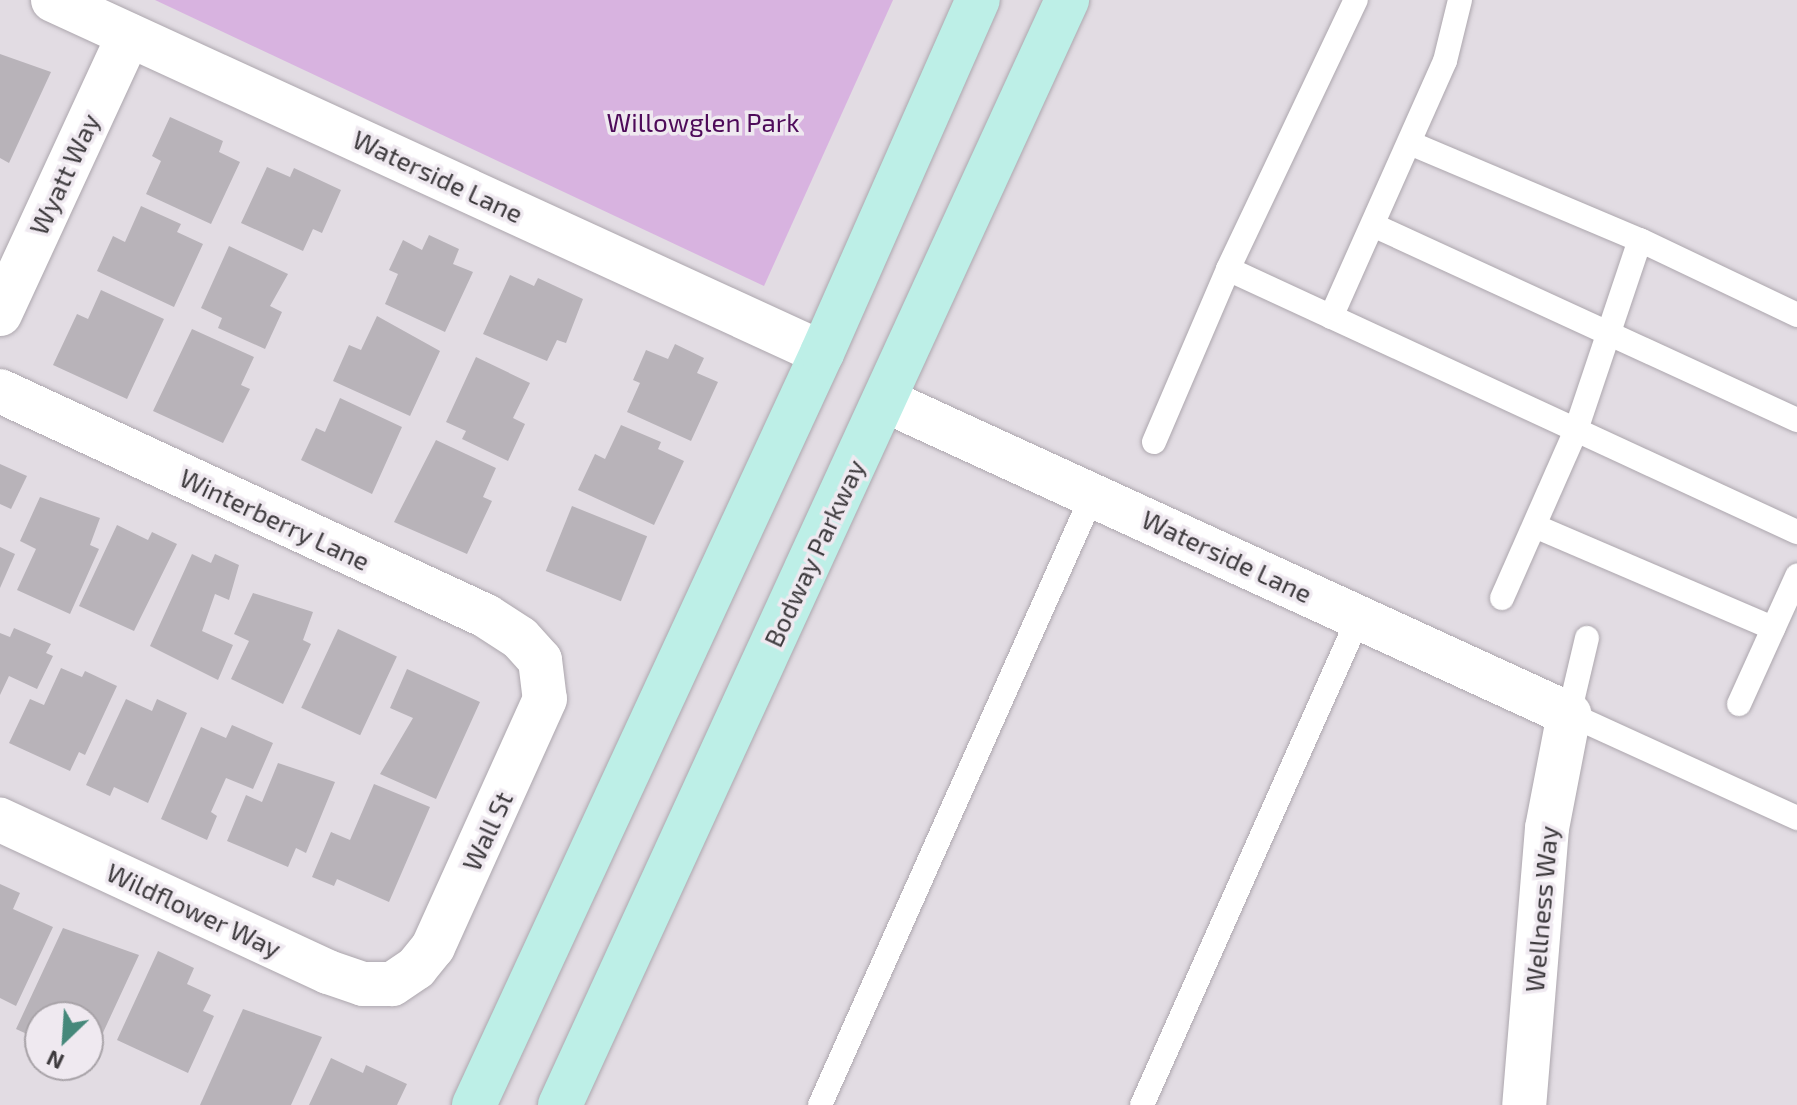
<!DOCTYPE html>
<style>
body{margin:0}
#map{position:relative;width:1797px;height:1105px;overflow:hidden;background:#e2dce3;font-family:"Exo 2",sans-serif}
div>[style]{position:absolute}
.green>*{inset:0;background:#d8b3e0}
.building>*{inset:0;background:#b8b3b9;transform-origin:0 0}
.roads{filter:drop-shadow(0 0 2px #ada7ae) drop-shadow(0 0 2px #ada7ae)}
.lane>*{height:24px;margin:-12px;padding:0 12px;transform-origin:12px;border-radius:12px;background:#fff}
.street>*{height:44px;margin:-22px;padding:0 22px;transform-origin:22px;border-radius:22px;background:#fff}
.secondary>*{height:44px;margin:-22px;padding:0 22px;transform-origin:22px;border-radius:22px;background:#bdefe7}
span{translate:-50% -50%;white-space:nowrap;text-align:center;line-height:1.15;-webkit-text-stroke:7px #efe9f0;paint-order:stroke}
.park-label{font-size:26px;color:#4d0a59}
.street-label{font-size:26px;color:#3d3a3d}
.north{position:absolute;left:24px;top:1001px;width:80px;height:80px;box-sizing:border-box;background:#efe9f0;border:2px solid #a8a3a8;border-radius:50%;rotate:205deg;font-size:22px;font-weight:700;line-height:32px;text-align:center;color:#3d3a3d}
.north::after{content:'';display:block;margin:auto;width:28px;height:36px;background:#45887a;clip-path:polygon(50% 0,100% 100%,50% 72%,0 100%)}
</style>
<div id="map">
<div class="green">
<i style="clip-path:polygon(155px 0,893px 0,764px 286px)"></i>
</div>
<div class="building">
<i style="clip-path:polygon(0 54px,51px 72px,9px 163px,0 158px)"></i>
<i style="clip-path:polygon(170px 117px,223px 141px,219px 152px,240px 162px,211px 224px,146px 194px,161px 161px,152px 156px)"></i>
<i style="clip-path:polygon(267px 167px,290px 177px,294px 168px,341px 190px,322px 233px,313px 229px,303px 251px,241px 223px)"></i>
<i style="clip-path:polygon(141px 206px,181px 224px,177px 232px,203px 244px,174px 307px,97px 271px,113px 236px,125px 242px)"></i>
<i style="clip-path:polygon(429px 235px,459px 249px,453px 264px,473px 272px,445px 332px,385px 304px,398px 274px,389px 270px,403px 240px,422px 250px)"></i>
<i style="clip-path:polygon(229px 246px,288px 274px,270px 306px,282px 312px,265px 349px,218px 328px,222px 318px,201px 308px)"></i>
<i style="clip-path:polygon(510px 275px,534px 286px,538px 278px,583px 299px,566px 343px,557px 340px,547px 361px,483px 334px)"></i>
<i style="clip-path:polygon(101px 290px,164px 319px,127px 399px,53px 365px,77px 314px,88px 319px)"></i>
<i style="clip-path:polygon(377px 316px,440px 351px,410px 416px,333px 381px,349px 345px,361px 350px)"></i>
<i style="clip-path:polygon(192px 329px,254px 357px,241px 385px,250px 389px,223px 443px,153px 411px)"></i>
<i style="clip-path:polygon(675px 344px,704px 358px,697px 373px,718px 382px,691px 441px,627px 412px,640px 383px,633px 380px,646px 350px,668px 359px)"></i>
<i style="clip-path:polygon(476px 357px,530px 383px,513px 418px,525px 424px,508px 461px,462px 439px,466px 431px,446px 422px)"></i>
<i style="clip-path:polygon(340px 398px,402px 427px,372px 494px,301px 460px,316px 428px,325px 432px)"></i>
<i style="clip-path:polygon(621px 425px,661px 442px,658px 449px,684px 461px,654px 525px,578px 490px,595px 454px,605px 459px)"></i>
<i style="clip-path:polygon(436px 440px,496px 468px,483px 497px,492px 501px,467px 554px,394px 522px)"></i>
<i style="clip-path:polygon(0 464px,27px 476px,11px 509px,0 504px)"></i>
<i style="clip-path:polygon(40px 497px,100px 518px,90px 545px,99px 549px,70px 614px,17px 590px,36px 549px,20px 541px)"></i>
<i style="left:572px;top:506px;width:81px;height:70px;rotate:22deg"></i>
<i style="clip-path:polygon(117px 525px,148px 540px,152px 532px,177px 544px,134px 631px,79px 606px)"></i>
<i style="clip-path:polygon(0 547px,15px 554px,0 588px)"></i>
<i style="clip-path:polygon(192px 554px,211px 563px,215px 554px,239px 565px,229px 600px,215px 594px,202px 631px,233px 645px,218px 680px,150px 646px)"></i>
<i style="clip-path:polygon(253px 593px,313px 612px,303px 640px,311px 644px,283px 704px,231px 679px,249px 641px,234px 634px)"></i>
<i style="clip-path:polygon(14px 628px,51px 644px,46px 653px,53px 656px,37px 689px,9px 676px,0 695px,0 633px,10px 637px)"></i>
<i style="left:338px;top:629px;width:65px;height:87px;rotate:25deg"></i>
<i style="clip-path:polygon(61px 668px,82px 677px,85px 671px,117px 686px,85px 755px,79px 752px,70px 771px,9px 743px,30px 699px,44px 705px)"></i>
<i style="clip-path:polygon(407px 669px,480px 702px,436px 799px,380px 774px,413px 718px,390px 708px)"></i>
<i style="clip-path:polygon(126px 699px,152px 711px,157px 699px,187px 713px,148px 803px,114px 787px,110px 796px,86px 785px)"></i>
<i style="clip-path:polygon(232px 725px,273px 743px,253px 789px,226px 778px,211px 812px,217px 816px,207px 840px,161px 819px,201px 727px,226px 738px)"></i>
<i style="clip-path:polygon(278px 763px,335px 782px,306px 853px,296px 848px,288px 867px,227px 841px,246px 795px,262px 802px)"></i>
<i style="clip-path:polygon(374px 784px,430px 807px,389px 902px,337px 879px,334px 886px,312px 877px,331px 832px,350px 840px)"></i>
<i style="clip-path:polygon(0 884px,20px 893px,13px 909px,53px 927px,16px 1006px,0 998px)"></i>
<i style="clip-path:polygon(63px 928px,139px 955px,88px 1065px,88px 1017px,40px 1017px,40px 1040px,16px 1029px)"></i>
<i style="clip-path:polygon(158px 951px,194px 968px,187px 984px,211px 995px,203px 1011px,214px 1016px,188px 1073px,117px 1040px)"></i>
<i style="clip-path:polygon(243px 1009px,322px 1037px,291px 1105px,200px 1105px)"></i>
<i style="clip-path:polygon(331px 1058px,363px 1073px,366px 1065px,407px 1084px,397px 1105px,309px 1105px)"></i>
</div>
<div class="roads">
<div class="lane">
<i style="left:1410px;top:143px;width:250px;rotate:22.9deg"></i>
<i style="left:1640px;top:240px;width:174px;rotate:25.5deg"></i>
<i style="left:1373px;top:225px;width:467px;rotate:24.7deg"></i>
<i style="left:1228px;top:269px;width:627px;rotate:24.81deg"></i>
<i style="left:1331px;top:317px;width:280px;rotate:-66deg"></i>
<i style="left:1445px;top:61px;width:63px;rotate:-76.2deg"></i>
<i style="left:1154px;top:442px;width:188px;rotate:-66.8deg"></i>
<i style="left:1228px;top:269px;width:298px;rotate:-64.6deg"></i>
<i style="left:1537px;top:527px;width:257px;rotate:23.2deg"></i>
<i style="left:1502px;top:598px;width:184px;rotate:-66.2deg"></i>
<i style="left:1576px;top:430px;width:200px;rotate:-71.4deg"></i>
<i style="left:1587px;top:638px;width:78px;rotate:103.3deg"></i>
<i style="left:1569px;top:714px;width:251px;rotate:24.5deg"></i>
<i style="left:1739px;top:704px;width:141px;rotate:-65.6deg"></i>
<i style="left:820px;top:1105px;width:669px;rotate:-65.92deg"></i>
<i style="left:1142px;top:1105px;width:534px;rotate:-66.03deg"></i>
</div>
<div class="street">
<i style="left:53px;top:0;width:846px;rotate:24.66deg"></i>
<i style="left:0;top:314px;width:307px;rotate:-65.2deg"></i>
<i style="left:0;top:391px;width:536px;rotate:24.84deg"></i>
<i style="left:486px;top:616px;width:40px;rotate:32.9deg"></i>
<i style="left:520px;top:638px;width:30px;rotate:48deg"></i>
<i style="left:540px;top:660px;width:39px;rotate:83deg"></i>
<i style="left:545px;top:699px;width:272px;rotate:114.3deg"></i>
<i style="left:433px;top:947px;width:27px;rotate:129deg"></i>
<i style="left:416px;top:968px;width:29px;rotate:146deg"></i>
<i style="left:392px;top:984px;width:29px;rotate:180deg"></i>
<i style="left:363px;top:984px;width:37px;rotate:-161deg"></i>
<i style="left:328px;top:972px;width:362px;rotate:-155.1deg"></i>
<i style="left:884px;top:400px;width:754px;rotate:24.63deg"></i>
<i style="left:1569px;top:714px;width:116px;rotate:100.9deg"></i>
<i style="left:1547px;top:828px;width:278px;rotate:94.7deg"></i>
</div>
<div class="secondary">
<i style="left:474px;top:1105px;width:829px;rotate:-65.17deg"></i>
<i style="left:822px;top:353px;width:386px;rotate:-66.2deg"></i>
<i style="left:560px;top:1105px;width:1216px;rotate:-65.35deg"></i>
</div>
</div>
<div class="park-label">
<span style="left:703px;top:122px">Willowglen Park</span>
</div>
<div class="street-label">
<span style="left:64px;top:174px;rotate:-65deg">Wyatt Way</span>
<span style="left:438px;top:176px;rotate:25deg">Waterside Lane</span>
<span style="left:275px;top:519px;rotate:25deg">Winterberry Lane</span>
<span style="left:814px;top:553px;rotate:-65deg">Bodway Parkway</span>
<span style="left:1227px;top:556px;rotate:25deg">Waterside Lane</span>
<span style="left:487px;top:831px;rotate:-65deg">Wall St</span>
<span style="left:1541px;top:909px;rotate:-85deg">Wellness Way</span>
<span style="left:194px;top:910px;rotate:25deg">Wildflower Way</span>
</div>
<div class="north">N</div>
</div>
